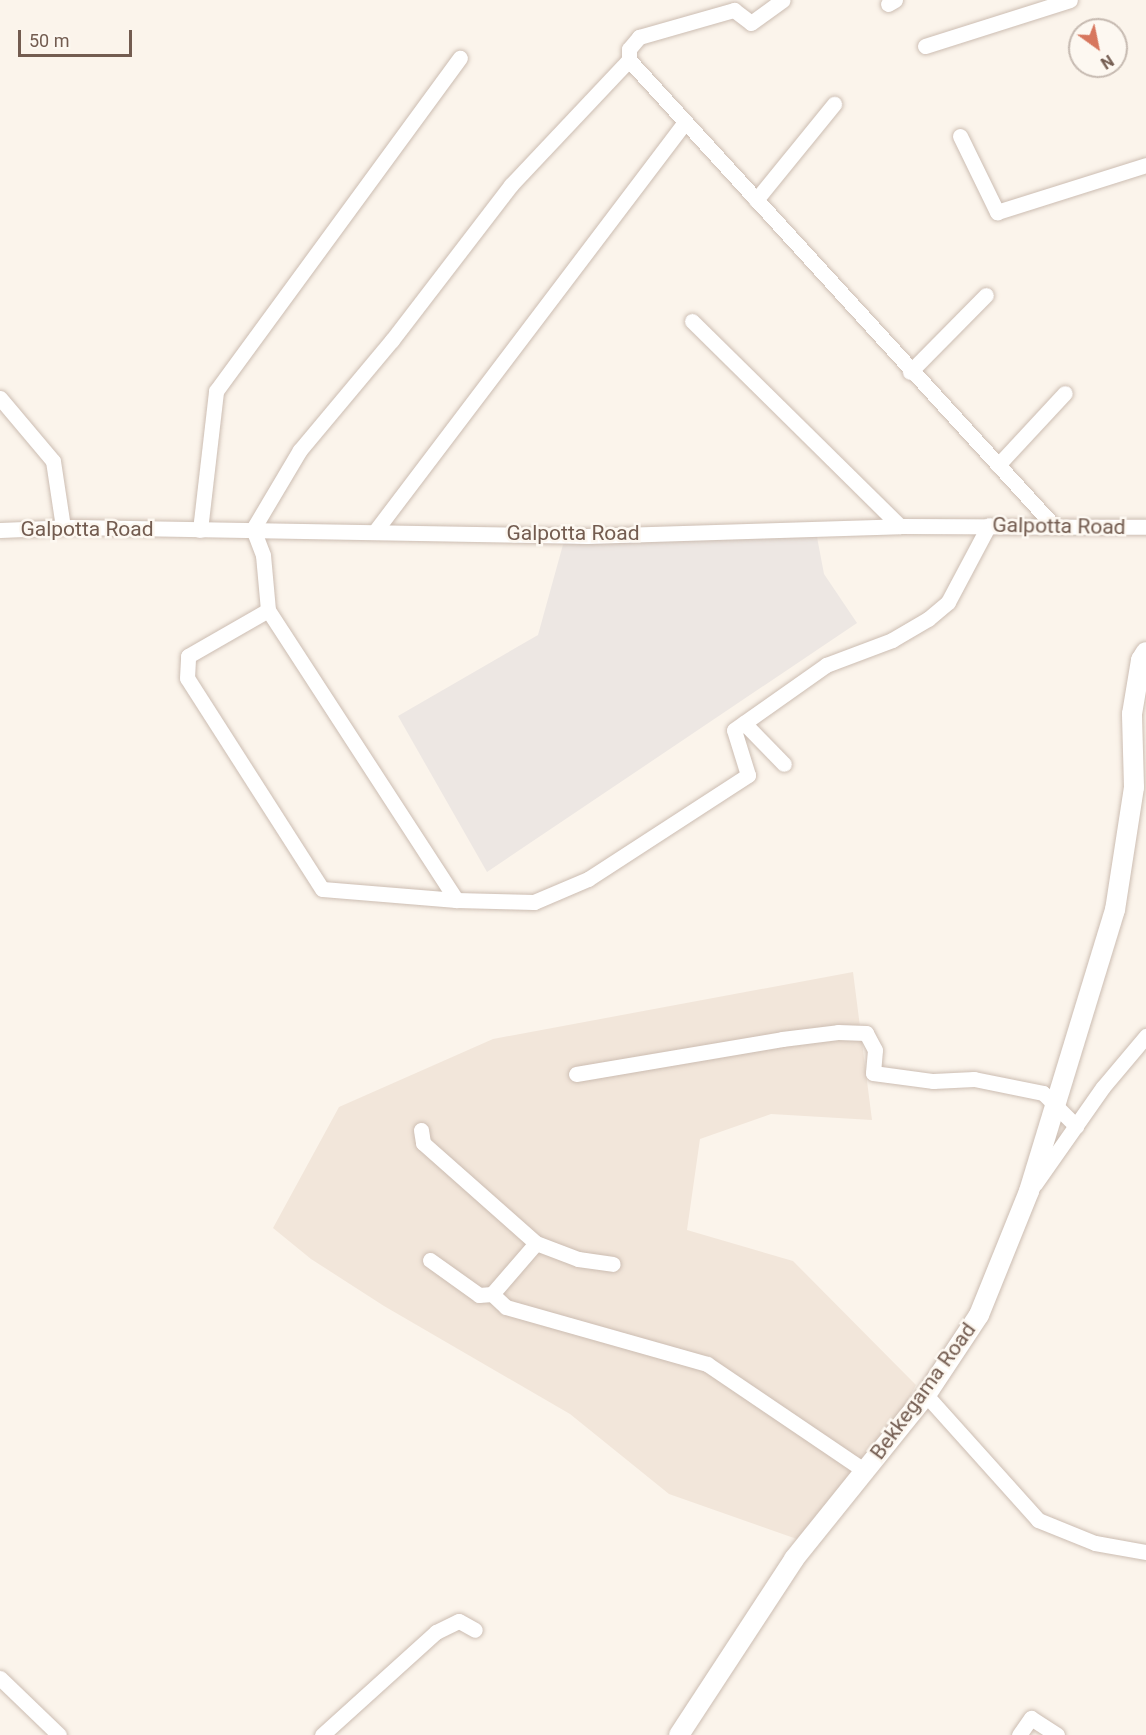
<!DOCTYPE html>
<style>
body{margin:0}
#map{position:relative;width:1146px;height:1735px;overflow:hidden;background:#fbf4eb;font-family:Roboto,sans-serif}
div>[style]{position:absolute}
.residential>*{inset:0;background:#f2e6da}
.industrial>*{inset:0;background:#ede7e3}
.roads{filter:drop-shadow(0 0 2px #ccbdb2) drop-shadow(0 0 2px #ccbdb2)}
.minor>*{height:15px;margin:-7.5px;padding:0 7.5px;transform-origin:7.5px;border-radius:7.5px;background:#fff}
.tertiary>*{height:20px;margin:-10px;padding:0 10px;transform-origin:10px;border-radius:10px;background:#fff}
span{translate:-50% -50%;white-space:nowrap;text-align:center;line-height:1.15;-webkit-text-stroke:5px #fdf8f1;paint-order:stroke}
.street-label{font-size:21px;color:#735c50}
.north{position:absolute;left:1068px;top:18px;width:60px;height:60px;box-sizing:border-box;background:#fdf8f1;border:2px solid #c6bab1;border-radius:50%;rotate:147deg;font-size:16px;font-weight:700;line-height:24px;text-align:center;color:#735c50}
.north::after{content:'';display:block;margin:auto;width:21px;height:27px;background:#d7775e;clip-path:polygon(50% 0,100% 100%,50% 72%,0 100%)}
.scale{position:absolute;left:18px;top:30px;width:114px;height:27px;box-sizing:border-box;border:3px solid #735c50;border-top:0;padding-left:8px;font-size:18px;line-height:21px;white-space:nowrap;color:#735c50;-webkit-text-stroke:4px #fdf8f1;paint-order:stroke}
</style>
<div id="map">
<div class="residential">
<i style="clip-path:polygon(853px 972px,872px 1120px,771px 1114px,700px 1139px,687px 1230px,793px 1261px,916px 1385px,858px 1490px,811px 1544px,669px 1494px,570px 1414px,384px 1306px,311px 1259px,273px 1228px,339px 1107px,493px 1039px)"></i>
</div>
<div class="industrial">
<i style="clip-path:polygon(817px 537px,824px 574px,857px 623px,487px 872px,398px 716px,538px 635px,564px 541px)"></i>
</div>
<div class="roads">
<div class="minor">
<i style="left:888px;top:4px;width:8px;rotate:-30deg"></i>
<i style="left:925px;top:46px;width:152px;rotate:-17.6deg"></i>
<i style="left:629px;top:60px;width:11px;rotate:-90deg"></i>
<i style="left:629px;top:49px;width:16px;rotate:-50deg"></i>
<i style="left:639px;top:37px;width:99px;rotate:-15.9deg"></i>
<i style="left:734px;top:10px;width:21px;rotate:37deg"></i>
<i style="left:751px;top:23px;width:39px;rotate:-36deg"></i>
<i style="left:960px;top:136px;width:85px;rotate:64deg"></i>
<i style="left:997px;top:212px;width:156px;rotate:-17.5deg"></i>
<i style="left:756px;top:200px;width:124px;rotate:-50.9deg"></i>
<i style="left:692px;top:321px;width:292px;rotate:44.6deg"></i>
<i style="left:910px;top:372px;width:108px;rotate:-45.4deg"></i>
<i style="left:0;top:398px;width:82px;rotate:49.9deg"></i>
<i style="left:53px;top:461px;width:67px;rotate:81.4deg"></i>
<i style="left:998px;top:465px;width:98px;rotate:-47.1deg"></i>
<i style="left:0;top:530px;width:73px;rotate:-2.4deg"></i>
<i style="left:73px;top:527px;width:514px;rotate:1deg"></i>
<i style="left:587px;top:536px;width:313px;rotate:-1.8deg"></i>
<i style="left:900px;top:526px;width:246px;rotate:0.2deg"></i>
<i style="left:200px;top:530px;width:140px;rotate:-83.4deg"></i>
<i style="left:216px;top:391px;width:413px;rotate:-53.8deg"></i>
<i style="left:376px;top:530px;width:512px;rotate:-52.86deg"></i>
<i style="left:268px;top:610px;width:346px;rotate:57deg"></i>
<i style="left:456px;top:900px;width:134px;rotate:-175.3deg"></i>
<i style="left:322px;top:889px;width:250px;rotate:-122.6deg"></i>
<i style="left:187px;top:678px;width:22px;rotate:-87deg"></i>
<i style="left:188px;top:656px;width:92px;rotate:-29.9deg"></i>
<i style="left:268px;top:610px;width:55px;rotate:-95.2deg"></i>
<i style="left:263px;top:555px;width:28px;rotate:-111deg"></i>
<i style="left:253px;top:529px;width:92px;rotate:-59.3deg"></i>
<i style="left:300px;top:450px;width:143px;rotate:-50.1deg"></i>
<i style="left:392px;top:340px;width:195px;rotate:-52.5deg"></i>
<i style="left:511px;top:185px;width:172px;rotate:-46.7deg"></i>
<i style="left:629px;top:60px;width:629px;rotate:47.64deg"></i>
<i style="left:744px;top:723px;width:57px;rotate:45.7deg"></i>
<i style="left:456px;top:900px;width:78px;rotate:1.5deg"></i>
<i style="left:534px;top:902px;width:59px;rotate:-23.1deg"></i>
<i style="left:588px;top:879px;width:191px;rotate:-33deg"></i>
<i style="left:748px;top:775px;width:47px;rotate:-107.3deg"></i>
<i style="left:734px;top:730px;width:113px;rotate:-35.2deg"></i>
<i style="left:826px;top:665px;width:71px;rotate:-20.7deg"></i>
<i style="left:892px;top:640px;width:42px;rotate:-30.3deg"></i>
<i style="left:928px;top:619px;width:26px;rotate:-40deg"></i>
<i style="left:948px;top:602px;width:87px;rotate:-62deg"></i>
<i style="left:576px;top:1074px;width:209px;rotate:-9.6deg"></i>
<i style="left:782px;top:1039px;width:56px;rotate:-7.1deg"></i>
<i style="left:838px;top:1032px;width:28px;rotate:2deg"></i>
<i style="left:866px;top:1033px;width:19px;rotate:62deg"></i>
<i style="left:875px;top:1050px;width:23px;rotate:95deg"></i>
<i style="left:873px;top:1073px;width:61px;rotate:7.6deg"></i>
<i style="left:933px;top:1081px;width:41px;rotate:-2.8deg"></i>
<i style="left:974px;top:1079px;width:70px;rotate:11.5deg"></i>
<i style="left:1043px;top:1093px;width:47px;rotate:45deg"></i>
<i style="left:421px;top:1130px;width:13px;rotate:81deg"></i>
<i style="left:423px;top:1143px;width:151px;rotate:41.5deg"></i>
<i style="left:536px;top:1243px;width:45px;rotate:20.9deg"></i>
<i style="left:578px;top:1259px;width:35px;rotate:8deg"></i>
<i style="left:1035px;top:1184px;width:118px;rotate:-55deg"></i>
<i style="left:1103px;top:1087px;width:67px;rotate:-49.9deg"></i>
<i style="left:430px;top:1260px;width:60px;rotate:35.5deg"></i>
<i style="left:479px;top:1295px;width:13px;rotate:-4deg"></i>
<i style="left:492px;top:1294px;width:67px;rotate:-49.2deg"></i>
<i style="left:492px;top:1294px;width:19px;rotate:43deg"></i>
<i style="left:506px;top:1307px;width:209px;rotate:15.8deg"></i>
<i style="left:707px;top:1364px;width:191px;rotate:34.1deg"></i>
<i style="left:926px;top:1395px;width:168px;rotate:48.1deg"></i>
<i style="left:1038px;top:1520px;width:61px;rotate:22deg"></i>
<i style="left:1095px;top:1543px;width:52px;rotate:10deg"></i>
<i style="left:0;top:1678px;width:82px;rotate:44deg"></i>
<i style="left:322px;top:1735px;width:154px;rotate:-42.1deg"></i>
<i style="left:436px;top:1632px;width:25px;rotate:-26deg"></i>
<i style="left:459px;top:1621px;width:18px;rotate:29deg"></i>
<i style="left:1019px;top:1735px;width:21px;rotate:-55deg"></i>
<i style="left:1031px;top:1718px;width:31px;rotate:33deg"></i>
</div>
<div class="tertiary">
<i style="left:679px;top:1735px;width:210px;rotate:-56.8deg"></i>
<i style="left:794px;top:1559px;width:211px;rotate:-51.2deg"></i>
<i style="left:926px;top:1395px;width:96px;rotate:-56.5deg"></i>
<i style="left:979px;top:1315px;width:134px;rotate:-68deg"></i>
<i style="left:1029px;top:1191px;width:294px;rotate:-73deg"></i>
<i style="left:1115px;top:910px;width:124px;rotate:-81.2deg"></i>
<i style="left:1134px;top:787px;width:73px;rotate:-91.6deg"></i>
<i style="left:1132px;top:714px;width:55px;rotate:-80.5deg"></i>
<i style="left:1141px;top:660px;width:9px;rotate:-58deg"></i>
</div>
</div>
<div class="street-label">
<span style="left:1059px;top:526px;rotate:1deg">Galpotta Road</span>
<span style="left:87px;top:529px">Galpotta Road</span>
<span style="left:573px;top:533px">Galpotta Road</span>
<span style="left:923px;top:1391px;rotate:-54deg">Bekkegama Road</span>
</div>
<div class="north">N</div>
<div class="scale">50 m</div>
</div>
